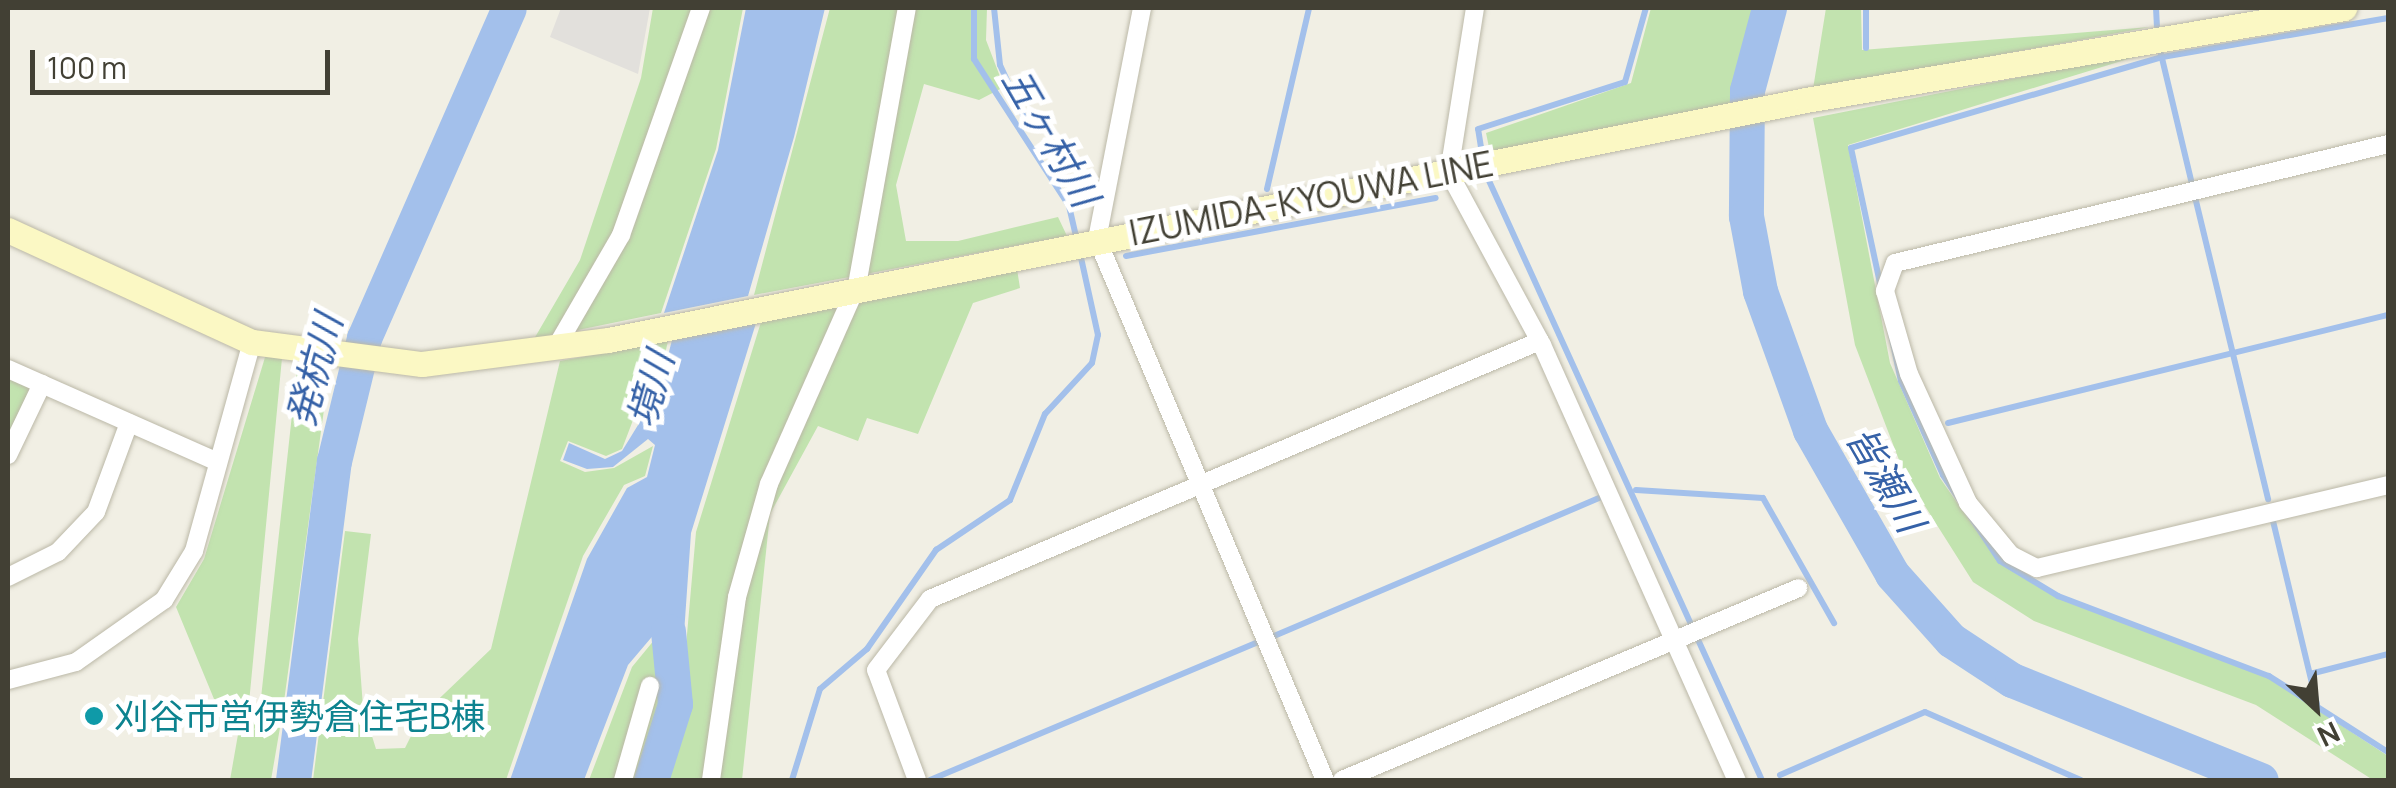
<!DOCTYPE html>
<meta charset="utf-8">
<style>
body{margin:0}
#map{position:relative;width:2396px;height:788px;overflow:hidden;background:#f1efe4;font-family:Manrope,"Noto Sans JP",sans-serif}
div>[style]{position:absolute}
.green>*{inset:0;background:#c2e3af}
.parking>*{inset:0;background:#e2e0dc}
.water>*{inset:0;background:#a3c0eb}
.stream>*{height:6px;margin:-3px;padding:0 3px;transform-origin:3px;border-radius:3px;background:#a3c0eb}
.river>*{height:35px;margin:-17.5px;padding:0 17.5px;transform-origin:17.5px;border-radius:17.5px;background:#a3c0eb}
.roads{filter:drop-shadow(0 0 2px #bbb8a7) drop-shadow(0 0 2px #bbb8a7)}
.street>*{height:18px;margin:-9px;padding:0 9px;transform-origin:9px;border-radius:9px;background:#fff}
.secondary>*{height:25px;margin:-12.5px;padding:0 12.5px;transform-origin:12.5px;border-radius:12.5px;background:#fbf8c4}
.dots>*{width:28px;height:28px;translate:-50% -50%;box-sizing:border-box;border:5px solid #fff;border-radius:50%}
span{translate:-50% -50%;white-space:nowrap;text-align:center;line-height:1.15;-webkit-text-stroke:10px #fff;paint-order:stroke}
.street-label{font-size:35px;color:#424034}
.culture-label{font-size:35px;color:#0d838f}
.left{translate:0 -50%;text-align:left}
.water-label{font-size:38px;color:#3561a7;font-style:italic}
.frame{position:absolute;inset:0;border:10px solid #424034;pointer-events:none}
.north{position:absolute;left:2266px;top:658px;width:100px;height:100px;-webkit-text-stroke:8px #fff;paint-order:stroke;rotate:154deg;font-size:28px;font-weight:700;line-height:40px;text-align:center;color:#424034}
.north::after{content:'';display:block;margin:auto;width:35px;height:45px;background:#424034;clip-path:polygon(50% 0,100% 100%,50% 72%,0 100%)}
.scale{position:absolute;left:30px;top:50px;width:300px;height:45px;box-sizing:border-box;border:5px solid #424034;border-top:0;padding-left:12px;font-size:30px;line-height:35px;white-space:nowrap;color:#424034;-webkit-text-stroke:8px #fff;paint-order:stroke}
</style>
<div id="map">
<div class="green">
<i style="clip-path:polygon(653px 8px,743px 8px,716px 149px,661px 313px,534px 339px,580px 260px,641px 78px)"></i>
<i style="clip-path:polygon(830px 8px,987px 8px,986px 40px,1004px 87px,979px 100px,924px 84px,896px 185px,906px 241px,958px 241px,1058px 217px,1067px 236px,754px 295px)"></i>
<i style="clip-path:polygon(1651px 8px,1752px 8px,1730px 111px,1491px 157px,1486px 133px,1631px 83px)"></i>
<i style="clip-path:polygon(1826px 8px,1861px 8px,1862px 50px,2150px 27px,1813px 89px)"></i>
<i style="clip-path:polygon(2154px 51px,1848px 145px,1890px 363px,1940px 478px,1999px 563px,2052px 595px,2269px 678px,2388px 756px,2388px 780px,2373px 780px,2256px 705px,2034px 621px,1973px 582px,1904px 473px,1855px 345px,1813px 118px)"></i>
<i style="clip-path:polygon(1017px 269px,1020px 288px,973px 303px,918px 434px,867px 418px,858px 441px,818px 426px,770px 514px,742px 780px,589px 780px,632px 667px,655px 639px,662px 679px,683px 680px,696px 532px,761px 322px)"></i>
<i style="clip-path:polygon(668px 341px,657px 389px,638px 407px,622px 449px,606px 456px,568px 441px,560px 461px,585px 472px,614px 468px,653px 446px,645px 476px,624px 485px,583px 556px,506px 780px,313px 780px,345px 531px,371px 534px,358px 639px,363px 707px,376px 749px,405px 748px,421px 716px,491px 649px,560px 361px)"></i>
<i style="clip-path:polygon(266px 354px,282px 358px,249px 703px,214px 699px,176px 607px,204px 559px)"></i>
<i style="clip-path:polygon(297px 369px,329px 373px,282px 716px,271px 780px,230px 780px,243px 706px,260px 707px)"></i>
<i style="clip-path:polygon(8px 376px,30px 387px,8px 443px)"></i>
</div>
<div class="parking">
<i style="clip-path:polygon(561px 8px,650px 8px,638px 74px,550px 37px)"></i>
</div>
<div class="water">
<i style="clip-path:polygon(746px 8px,825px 8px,794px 137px,748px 296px,664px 313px,718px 150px)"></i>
<i style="clip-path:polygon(756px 323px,691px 533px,681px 677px,664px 676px,656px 632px,628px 665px,584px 780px,510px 780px,587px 559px,627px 488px,647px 477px,655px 445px,648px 439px,613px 467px,587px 469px,563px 460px,569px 443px,605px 459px,622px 451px,659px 391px,672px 340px)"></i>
</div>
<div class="stream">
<i style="left:974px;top:8px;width:51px;rotate:90deg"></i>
<i style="left:974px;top:59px;width:175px;rotate:57.1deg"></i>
<i style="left:1069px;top:206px;width:36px;rotate:77deg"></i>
<i style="left:994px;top:8px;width:57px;rotate:84deg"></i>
<i style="left:1000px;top:65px;width:67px;rotate:65.3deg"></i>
<i style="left:2156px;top:8px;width:18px;rotate:87deg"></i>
<i style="left:2388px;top:18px;width:229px;rotate:170.2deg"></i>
<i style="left:2162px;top:57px;width:324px;rotate:163.7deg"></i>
<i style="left:1851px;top:148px;width:238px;rotate:77.9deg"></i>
<i style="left:1901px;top:381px;width:103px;rotate:65.9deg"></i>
<i style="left:1943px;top:475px;width:103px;rotate:56.5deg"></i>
<i style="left:2000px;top:561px;width:68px;rotate:31.1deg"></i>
<i style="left:2058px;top:596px;width:226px;rotate:20.8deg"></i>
<i style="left:2269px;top:676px;width:141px;rotate:32.6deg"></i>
<i style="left:1866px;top:48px;width:40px;rotate:-90deg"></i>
<i style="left:2161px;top:54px;width:134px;rotate:76.6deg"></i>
<i style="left:1483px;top:160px;width:31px;rotate:-99deg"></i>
<i style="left:1478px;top:129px;width:154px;rotate:-17.7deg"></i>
<i style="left:1625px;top:82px;width:77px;rotate:-74.2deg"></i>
<i style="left:1485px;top:172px;width:668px;rotate:65.51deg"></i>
<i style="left:1267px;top:189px;width:186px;rotate:-76.9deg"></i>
<i style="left:2195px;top:197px;width:311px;rotate:76.4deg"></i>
<i style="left:1126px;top:256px;width:315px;rotate:-10.6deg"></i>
<i style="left:1948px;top:423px;width:453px;rotate:-13.8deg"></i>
<i style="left:1636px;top:490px;width:127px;rotate:3.6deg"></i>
<i style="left:1763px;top:498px;width:144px;rotate:60.4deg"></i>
<i style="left:2273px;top:521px;width:188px;rotate:76.5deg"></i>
<i style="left:1274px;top:636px;width:353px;rotate:-23deg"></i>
<i style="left:2310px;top:674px;width:81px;rotate:-14.4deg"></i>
<i style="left:1780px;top:775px;width:158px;rotate:-23.5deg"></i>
<i style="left:1925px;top:712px;width:170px;rotate:23.6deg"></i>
<i style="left:792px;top:780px;width:95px;rotate:-72.9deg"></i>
<i style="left:820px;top:689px;width:62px;rotate:-40.4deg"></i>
<i style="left:867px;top:649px;width:121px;rotate:-55.1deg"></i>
<i style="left:936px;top:550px;width:89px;rotate:-34deg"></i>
<i style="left:1010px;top:500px;width:93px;rotate:-67.9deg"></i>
<i style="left:1045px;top:414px;width:69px;rotate:-47.3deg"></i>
<i style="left:1092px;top:363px;width:29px;rotate:-78deg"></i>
<i style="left:1098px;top:335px;width:84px;rotate:-102.4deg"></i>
<i style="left:930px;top:780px;width:356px;rotate:-22.8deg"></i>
</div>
<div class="river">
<i style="left:1769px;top:8px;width:85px;rotate:105deg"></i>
<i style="left:1747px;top:90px;width:126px;rotate:90.5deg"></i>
<i style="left:1746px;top:216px;width:76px;rotate:79.4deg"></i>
<i style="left:1760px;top:291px;width:148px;rotate:70.2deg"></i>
<i style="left:1810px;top:430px;width:166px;rotate:60.3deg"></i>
<i style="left:1892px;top:574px;width:89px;rotate:48.2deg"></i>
<i style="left:1951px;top:640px;width:73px;rotate:33.3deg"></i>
<i style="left:2012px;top:680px;width:268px;rotate:21.9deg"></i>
<i style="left:293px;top:780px;width:322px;rotate:-82.7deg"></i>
<i style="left:334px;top:461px;width:127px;rotate:-76.3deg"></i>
<i style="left:364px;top:338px;width:360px;rotate:-66.3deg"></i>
<i style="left:651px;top:780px;width:80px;rotate:-72.5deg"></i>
<i style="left:675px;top:704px;width:73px;rotate:-95.5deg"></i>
</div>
<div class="roads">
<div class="street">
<i style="left:1142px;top:8px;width:235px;rotate:101deg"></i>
<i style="left:1097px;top:239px;width:587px;rotate:67.15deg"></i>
<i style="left:1475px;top:8px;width:167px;rotate:99deg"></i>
<i style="left:1449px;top:173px;width:196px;rotate:61.6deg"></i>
<i style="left:1542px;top:345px;width:477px;rotate:65.9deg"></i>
<i style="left:2388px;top:144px;width:507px;rotate:166.43deg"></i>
<i style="left:1895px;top:263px;width:30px;rotate:110deg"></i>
<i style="left:1885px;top:291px;width:86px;rotate:73.9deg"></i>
<i style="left:1909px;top:374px;width:142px;rotate:65.4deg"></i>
<i style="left:1968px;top:503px;width:67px;rotate:50.4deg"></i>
<i style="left:2011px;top:555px;width:29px;rotate:27deg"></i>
<i style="left:2037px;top:568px;width:361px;rotate:-13.3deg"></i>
<i style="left:555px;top:349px;width:132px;rotate:-59.9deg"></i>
<i style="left:621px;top:235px;width:241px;rotate:-70.6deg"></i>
<i style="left:8px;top:369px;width:227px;rotate:23.9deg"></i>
<i style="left:8px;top:455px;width:79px;rotate:-64.4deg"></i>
<i style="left:8px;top:577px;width:56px;rotate:-26.6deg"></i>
<i style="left:58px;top:552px;width:55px;rotate:-46.5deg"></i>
<i style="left:96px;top:512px;width:95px;rotate:-69.7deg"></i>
<i style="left:8px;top:680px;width:70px;rotate:-14.8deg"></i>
<i style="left:76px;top:662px;width:108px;rotate:-35.2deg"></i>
<i style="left:164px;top:600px;width:57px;rotate:-58.5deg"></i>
<i style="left:194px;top:551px;width:217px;rotate:-74.5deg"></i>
<i style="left:623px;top:780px;width:98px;rotate:-74deg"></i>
<i style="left:711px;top:780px;width:185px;rotate:-81.9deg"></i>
<i style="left:737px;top:597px;width:117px;rotate:-74.2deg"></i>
<i style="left:769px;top:484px;width:218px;rotate:-66.1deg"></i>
<i style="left:857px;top:285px;width:281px;rotate:-79.8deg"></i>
<i style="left:917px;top:780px;width:117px;rotate:-110.4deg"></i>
<i style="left:876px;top:670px;width:89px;rotate:-52.7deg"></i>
<i style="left:930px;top:599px;width:662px;rotate:-22.93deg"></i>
<i style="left:1342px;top:780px;width:495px;rotate:-22.8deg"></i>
</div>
<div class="secondary">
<i style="left:8px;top:230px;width:268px;rotate:24.7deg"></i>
<i style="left:252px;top:342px;width:171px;rotate:7.4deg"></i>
<i style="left:422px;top:364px;width:188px;rotate:-7.4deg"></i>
<i style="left:608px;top:340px;width:1222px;rotate:-11.33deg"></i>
<i style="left:1806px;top:100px;width:546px;rotate:-9.7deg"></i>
</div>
</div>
<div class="dots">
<i style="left:94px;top:716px;background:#0f9aa8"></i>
</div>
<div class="street-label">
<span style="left:1311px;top:198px;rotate:-11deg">IZUMIDA-KYOUWA LINE</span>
</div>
<div class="culture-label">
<span class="left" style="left:114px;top:716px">刈谷市営伊勢倉住宅B棟</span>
</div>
<div class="water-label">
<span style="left:1051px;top:137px;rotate:60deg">五ヶ村川</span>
<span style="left:314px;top:370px;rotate:-75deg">発杭川</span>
<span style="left:650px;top:389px;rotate:-74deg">境川</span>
<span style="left:1886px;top:479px;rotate:60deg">皆瀬川</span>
</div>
<div class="frame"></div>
<div class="north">N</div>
<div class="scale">100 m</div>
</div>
